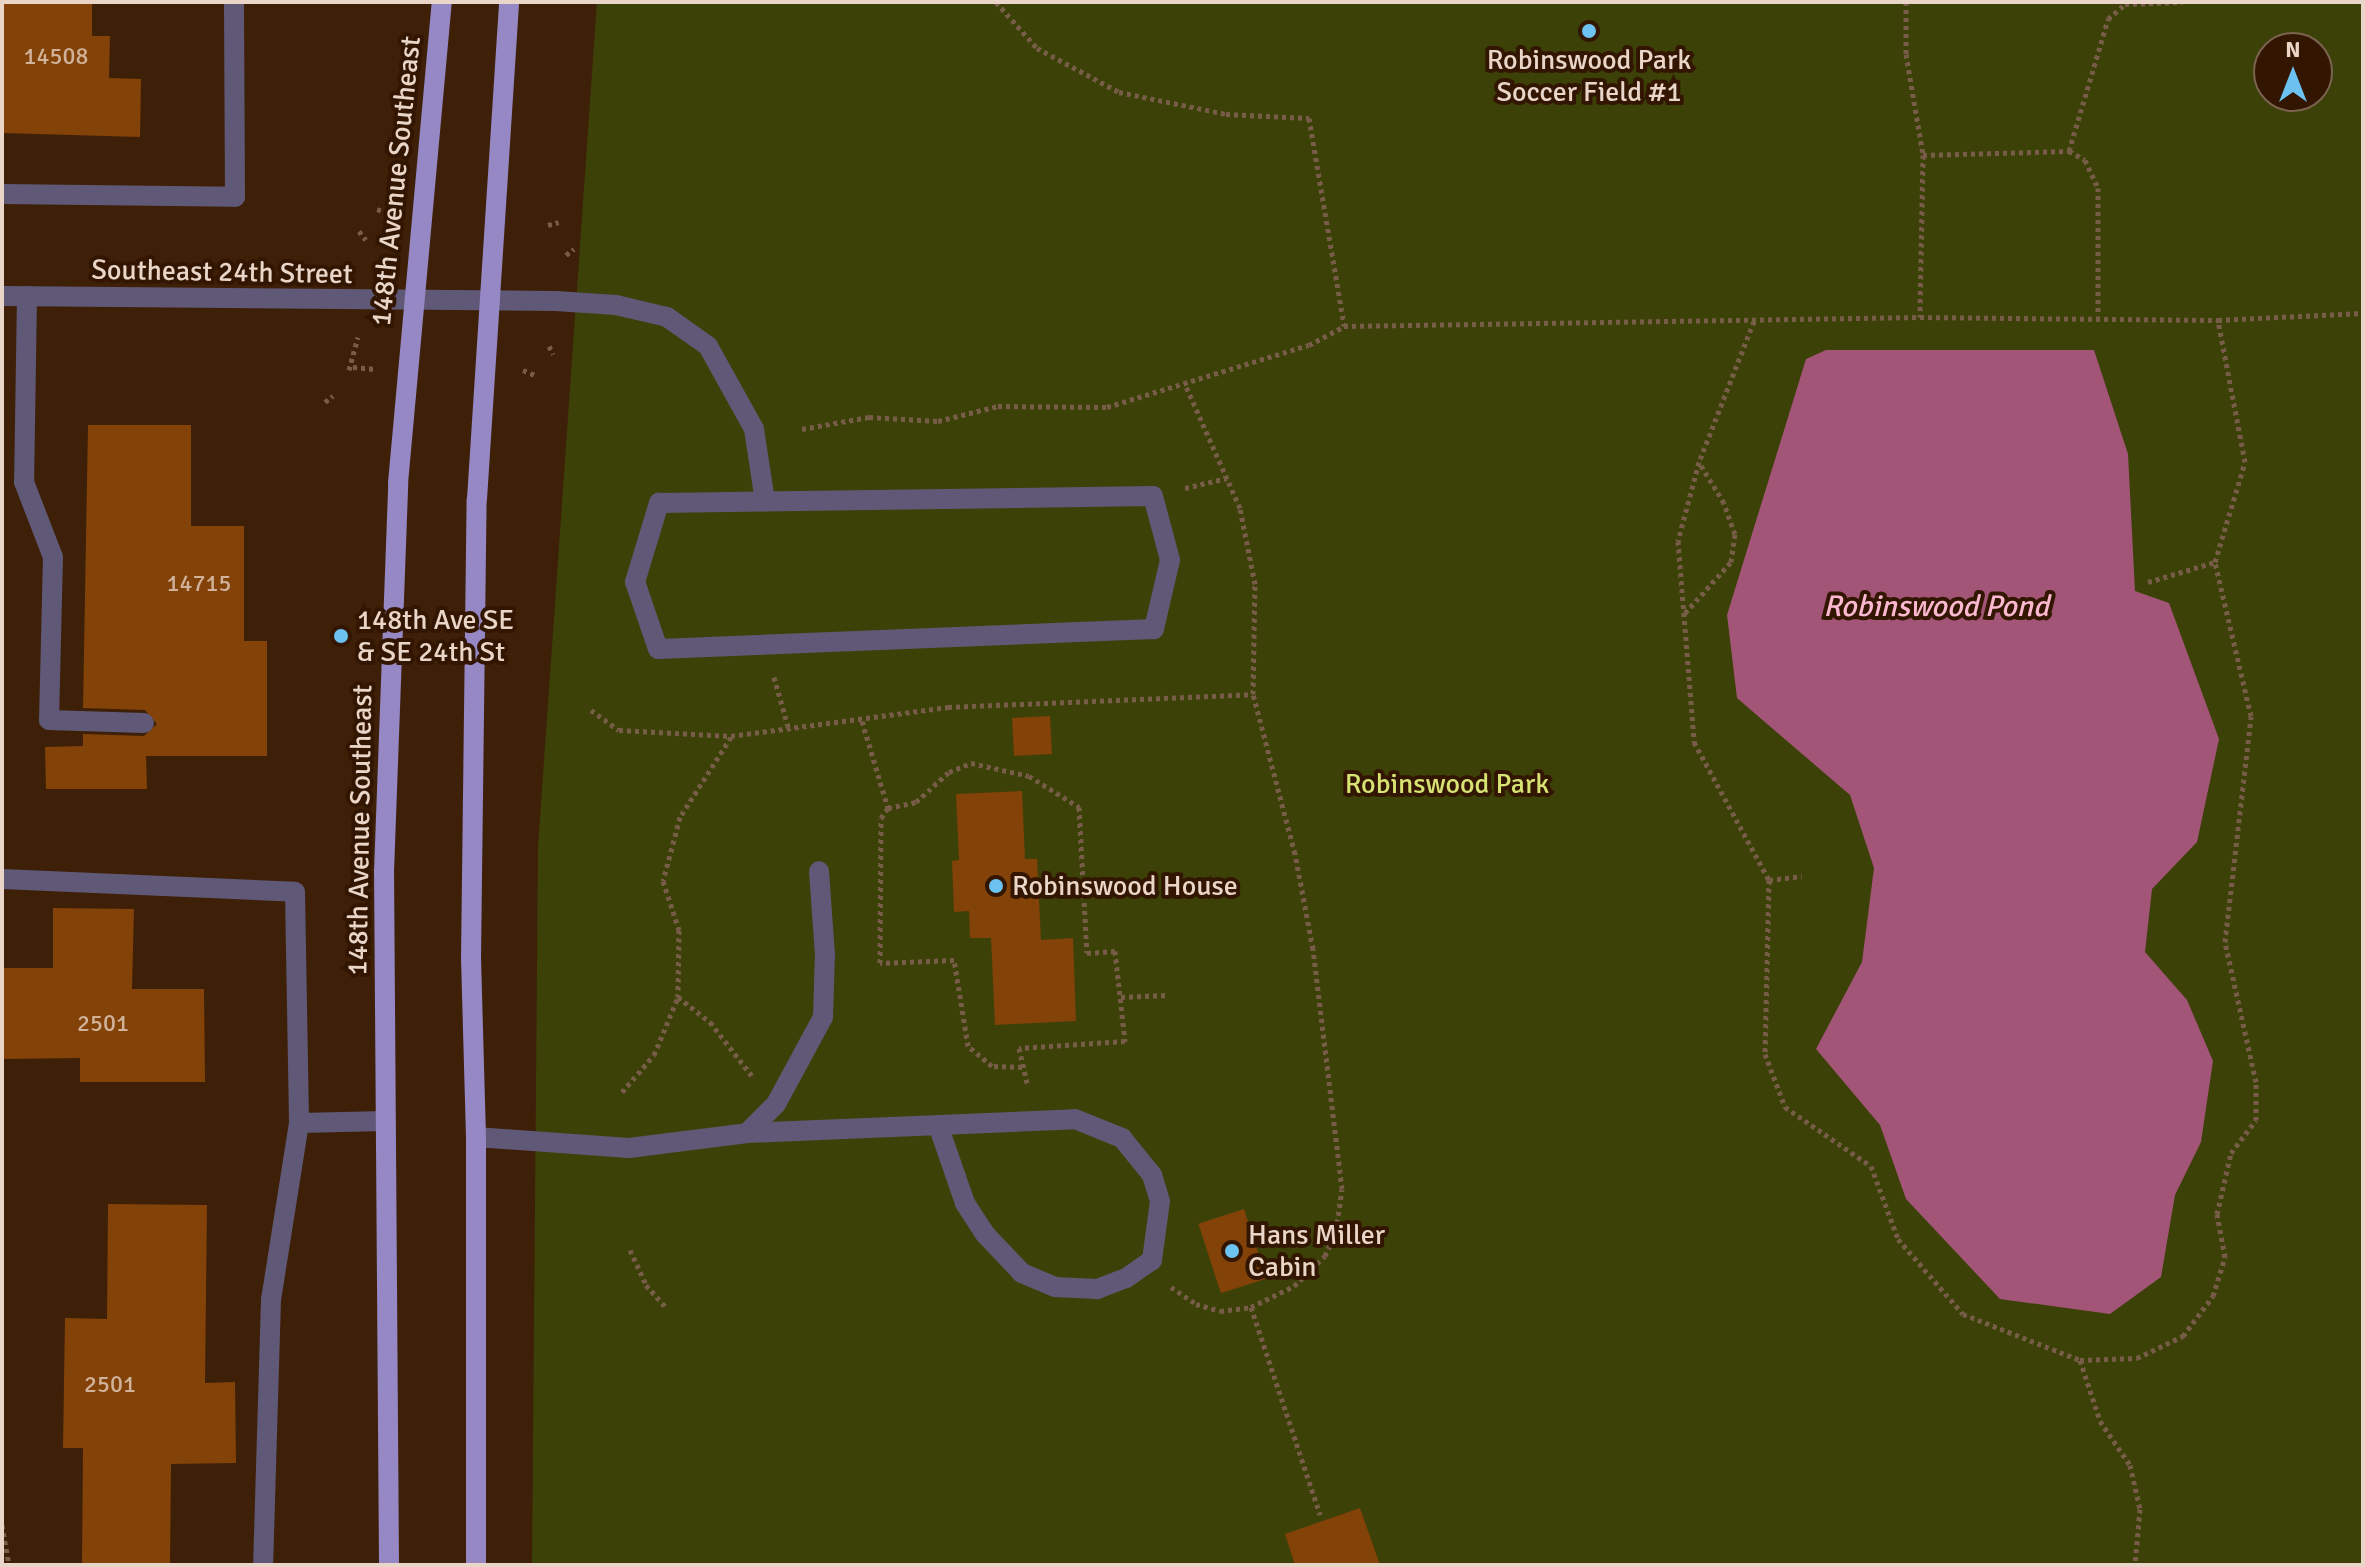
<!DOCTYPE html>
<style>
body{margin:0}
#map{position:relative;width:2365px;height:1567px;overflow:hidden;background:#3e2009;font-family:Signika,sans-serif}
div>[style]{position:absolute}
.green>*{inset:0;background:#3c4108}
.water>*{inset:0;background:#a25576}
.building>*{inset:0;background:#834208;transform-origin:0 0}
.path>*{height:5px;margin-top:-2.5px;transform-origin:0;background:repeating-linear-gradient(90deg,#775c48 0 4px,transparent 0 8px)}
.minor>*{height:20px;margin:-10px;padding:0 10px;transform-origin:10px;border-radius:10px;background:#5f5977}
.major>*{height:20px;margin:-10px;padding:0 10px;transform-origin:10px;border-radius:10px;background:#9687c5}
.dots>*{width:22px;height:22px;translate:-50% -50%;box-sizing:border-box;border:4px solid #331601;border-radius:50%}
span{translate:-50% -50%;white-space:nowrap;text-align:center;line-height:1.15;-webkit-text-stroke:8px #331601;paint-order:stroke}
.number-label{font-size:24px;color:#d0b199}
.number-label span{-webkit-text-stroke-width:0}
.poi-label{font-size:28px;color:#ead6c9}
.left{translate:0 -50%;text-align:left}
.street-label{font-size:28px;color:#ead6c9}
.park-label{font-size:28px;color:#d7e473}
.water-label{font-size:30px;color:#fbb8d1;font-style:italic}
.frame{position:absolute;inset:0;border:4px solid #ead6c9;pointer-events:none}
.north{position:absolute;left:2253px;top:32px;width:80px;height:80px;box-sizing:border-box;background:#331601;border:2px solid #7c6351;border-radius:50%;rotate:0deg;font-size:22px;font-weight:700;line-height:32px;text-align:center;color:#ead6c9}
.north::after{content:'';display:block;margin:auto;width:28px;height:36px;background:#6cc3f2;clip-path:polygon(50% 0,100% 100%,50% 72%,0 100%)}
</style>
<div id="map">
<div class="green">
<i style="clip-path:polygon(evenodd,597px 2px,2363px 2px,2363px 1565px,532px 1565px,538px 847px,597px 2px,2269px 48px,2317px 48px,2317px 96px,2269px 96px,2269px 48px)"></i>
</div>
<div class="water">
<i style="clip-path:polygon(1826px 350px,2094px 350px,2128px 454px,2135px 591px,2169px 603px,2219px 739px,2197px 842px,2152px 889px,2145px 952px,2187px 1000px,2213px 1061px,2201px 1142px,2175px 1195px,2161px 1277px,2110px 1314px,2000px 1299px,1906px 1199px,1880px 1125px,1816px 1049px,1862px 962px,1874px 868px,1850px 795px,1737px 698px,1727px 615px,1806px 359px)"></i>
</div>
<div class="building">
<i style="clip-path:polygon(2px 2px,92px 2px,92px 36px,110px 36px,109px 78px,141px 79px,140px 137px,2px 133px)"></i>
<i style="clip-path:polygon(88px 425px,191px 425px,191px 526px,244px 526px,244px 641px,267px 641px,267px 756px,146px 756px,147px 789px,46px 789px,45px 747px,83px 746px,83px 734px,144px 736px,157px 724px,145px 710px,83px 708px)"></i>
<i style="left:1050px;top:716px;width:38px;height:38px;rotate:87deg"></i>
<i style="clip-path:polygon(1022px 791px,1025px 859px,1037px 859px,1041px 940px,1073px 938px,1076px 1021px,995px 1025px,991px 938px,970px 938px,969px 911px,954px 912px,952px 861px,959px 860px,956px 794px)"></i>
<i style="clip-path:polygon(53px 908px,134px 909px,132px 989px,204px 989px,205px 1082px,80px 1082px,80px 1058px,2px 1059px,2px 968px,53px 968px)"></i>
<i style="clip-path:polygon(108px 1204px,207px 1205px,205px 1383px,235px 1382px,236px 1463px,171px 1464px,170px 1565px,82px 1565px,83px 1448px,63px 1448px,65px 1318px,107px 1319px)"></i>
<i style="left:1244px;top:1209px;width:73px;height:48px;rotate:72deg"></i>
<i style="clip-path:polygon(1360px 1508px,1380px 1565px,1295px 1565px,1285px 1534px)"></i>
</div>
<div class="path">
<i style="left:996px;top:2px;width:62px;rotate:48.3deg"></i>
<i style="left:1037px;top:48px;width:93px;rotate:28.2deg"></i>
<i style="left:1119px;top:92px;width:109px;rotate:11.6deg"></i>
<i style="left:1226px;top:114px;width:83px;rotate:2.8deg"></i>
<i style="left:1309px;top:118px;width:211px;rotate:80.4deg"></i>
<i style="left:1906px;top:2px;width:52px;rotate:90deg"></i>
<i style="left:1906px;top:54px;width:102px;rotate:80.4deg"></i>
<i style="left:1923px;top:155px;width:162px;rotate:91.1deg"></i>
<i style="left:2069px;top:151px;width:138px;rotate:-73.5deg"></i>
<i style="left:2108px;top:19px;width:23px;rotate:-41deg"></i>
<i style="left:2125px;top:4px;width:58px;rotate:-2deg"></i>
<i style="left:1923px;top:155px;width:146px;rotate:-1.6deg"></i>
<i style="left:2069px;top:151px;width:18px;rotate:29deg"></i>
<i style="left:2085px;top:160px;width:31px;rotate:65deg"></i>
<i style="left:2098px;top:188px;width:128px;rotate:90deg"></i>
<i style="left:377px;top:209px;width:11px;rotate:22deg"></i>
<i style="left:548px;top:225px;width:11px;rotate:-15deg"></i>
<i style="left:359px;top:231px;width:11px;rotate:52deg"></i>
<i style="left:566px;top:255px;width:10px;rotate:-37deg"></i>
<i style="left:1754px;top:321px;width:151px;rotate:111.3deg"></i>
<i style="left:1699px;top:462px;width:82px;rotate:104.9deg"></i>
<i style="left:1678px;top:541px;width:202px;rotate:85.4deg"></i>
<i style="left:1694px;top:742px;width:157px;rotate:61.5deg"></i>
<i style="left:1769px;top:880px;width:174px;rotate:91.3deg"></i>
<i style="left:1765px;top:1054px;width:57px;rotate:69.3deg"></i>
<i style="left:1785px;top:1107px;width:104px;rotate:34.5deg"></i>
<i style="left:1871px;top:1166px;width:78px;rotate:69.7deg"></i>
<i style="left:1898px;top:1239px;width:99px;rotate:49.1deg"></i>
<i style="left:1963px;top:1314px;width:126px;rotate:21.5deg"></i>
<i style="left:2080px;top:1360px;width:57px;rotate:-2deg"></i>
<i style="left:2137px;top:1358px;width:51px;rotate:-25.6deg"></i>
<i style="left:2183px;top:1336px;width:50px;rotate:-53.1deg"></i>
<i style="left:2213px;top:1296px;width:41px;rotate:-72.9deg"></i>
<i style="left:2225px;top:1257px;width:44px;rotate:-100.5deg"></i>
<i style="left:2217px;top:1214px;width:63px;rotate:-77.1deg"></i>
<i style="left:2231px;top:1153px;width:41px;rotate:-52.9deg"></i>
<i style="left:2256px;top:1120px;width:38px;rotate:-90deg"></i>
<i style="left:2256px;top:1082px;width:143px;rotate:-102.5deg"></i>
<i style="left:2225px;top:942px;width:227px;rotate:-83.4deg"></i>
<i style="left:2251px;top:716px;width:158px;rotate:-103.2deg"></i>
<i style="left:2215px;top:562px;width:104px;rotate:-73.3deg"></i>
<i style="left:2245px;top:462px;width:145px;rotate:-100.8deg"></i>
<i style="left:549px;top:346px;width:9px;rotate:63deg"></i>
<i style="left:353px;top:367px;width:22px;rotate:5deg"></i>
<i style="left:349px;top:370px;width:34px;rotate:-75deg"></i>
<i style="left:523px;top:370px;width:13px;rotate:23deg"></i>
<i style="left:325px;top:402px;width:10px;rotate:-37deg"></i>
<i style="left:802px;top:429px;width:68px;rotate:-10.2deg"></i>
<i style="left:869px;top:417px;width:69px;rotate:3.3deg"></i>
<i style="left:938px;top:421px;width:62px;rotate:-14deg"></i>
<i style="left:998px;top:406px;width:109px;rotate:0.5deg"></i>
<i style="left:1107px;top:407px;width:211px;rotate:-17.1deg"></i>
<i style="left:1309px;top:345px;width:40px;rotate:-28deg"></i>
<i style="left:1344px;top:326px;width:576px;rotate:-0.9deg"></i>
<i style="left:1920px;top:317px;width:298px;rotate:0.6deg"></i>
<i style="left:2218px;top:320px;width:145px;rotate:-2.8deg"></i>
<i style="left:1185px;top:488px;width:43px;rotate:-13.4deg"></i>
<i style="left:2148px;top:582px;width:70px;rotate:-16.6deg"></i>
<i style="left:1685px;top:613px;width:69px;rotate:-48deg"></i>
<i style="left:1731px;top:562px;width:28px;rotate:-82deg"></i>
<i style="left:1735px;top:534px;width:33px;rotate:-110deg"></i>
<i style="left:1724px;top:503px;width:48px;rotate:-121.4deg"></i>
<i style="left:774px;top:677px;width:55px;rotate:74.2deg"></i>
<i style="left:591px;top:710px;width:34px;rotate:36deg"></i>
<i style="left:619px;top:730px;width:112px;rotate:3.1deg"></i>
<i style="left:731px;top:736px;width:219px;rotate:-7.6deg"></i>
<i style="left:948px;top:707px;width:305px;rotate:-2.4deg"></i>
<i style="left:862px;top:721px;width:91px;rotate:73.4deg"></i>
<i style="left:731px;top:737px;width:95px;rotate:122.5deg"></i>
<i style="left:680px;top:817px;width:66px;rotate:104.9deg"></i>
<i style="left:663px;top:881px;width:52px;rotate:71.9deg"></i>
<i style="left:679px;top:930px;width:67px;rotate:90.9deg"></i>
<i style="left:678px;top:997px;width:41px;rotate:38deg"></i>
<i style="left:710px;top:1022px;width:68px;rotate:52.1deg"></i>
<i style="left:1769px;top:880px;width:33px;rotate:-7deg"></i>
<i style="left:1121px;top:997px;width:46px;rotate:-2.5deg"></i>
<i style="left:1022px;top:1067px;width:30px;rotate:-178deg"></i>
<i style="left:992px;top:1066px;width:31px;rotate:-140deg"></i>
<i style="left:968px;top:1046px;width:87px;rotate:-99.2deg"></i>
<i style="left:954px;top:960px;width:74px;rotate:177.7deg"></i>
<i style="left:880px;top:963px;width:145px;rotate:-89.6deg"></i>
<i style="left:881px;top:818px;width:12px;rotate:-55deg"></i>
<i style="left:888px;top:808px;width:29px;rotate:-12deg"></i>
<i style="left:916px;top:802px;width:45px;rotate:-42.3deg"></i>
<i style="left:949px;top:772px;width:24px;rotate:-22deg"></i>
<i style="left:971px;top:763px;width:59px;rotate:12.6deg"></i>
<i style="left:1029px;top:776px;width:59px;rotate:31.8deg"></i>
<i style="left:1079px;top:807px;width:146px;rotate:86.9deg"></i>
<i style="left:1087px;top:953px;width:28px;rotate:-4deg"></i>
<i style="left:1115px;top:951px;width:91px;rotate:83.7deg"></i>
<i style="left:1125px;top:1041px;width:106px;rotate:176.2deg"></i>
<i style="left:1019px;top:1048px;width:39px;rotate:77deg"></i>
<i style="left:622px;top:1092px;width:49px;rotate:-49.1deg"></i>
<i style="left:654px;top:1055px;width:63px;rotate:-67.5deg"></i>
<i style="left:630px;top:1250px;width:38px;rotate:65deg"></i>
<i style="left:646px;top:1285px;width:28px;rotate:48deg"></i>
<i style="left:1171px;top:1287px;width:30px;rotate:34deg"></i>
<i style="left:1196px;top:1304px;width:25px;rotate:16deg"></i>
<i style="left:1220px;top:1311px;width:31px;rotate:-7deg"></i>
<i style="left:1251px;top:1307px;width:48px;rotate:-26deg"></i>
<i style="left:1294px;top:1286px;width:43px;rotate:-44.1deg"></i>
<i style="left:1325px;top:1256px;width:27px;rotate:-66deg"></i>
<i style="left:1336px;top:1231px;width:42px;rotate:-81.9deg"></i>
<i style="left:1342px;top:1189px;width:242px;rotate:-96.9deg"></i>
<i style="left:1313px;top:949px;width:97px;rotate:-100.7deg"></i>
<i style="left:1295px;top:854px;width:165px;rotate:-104.7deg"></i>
<i style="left:1253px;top:694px;width:110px;rotate:-89deg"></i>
<i style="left:1255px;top:584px;width:77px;rotate:-101.2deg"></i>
<i style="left:1240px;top:508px;width:133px;rotate:-113.9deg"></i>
<i style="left:1251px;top:1307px;width:219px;rotate:71.6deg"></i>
<i style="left:2080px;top:1360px;width:64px;rotate:71.8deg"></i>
<i style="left:2100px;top:1421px;width:53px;rotate:55.7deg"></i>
<i style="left:2130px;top:1465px;width:45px;rotate:77.2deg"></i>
<i style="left:2140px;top:1509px;width:56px;rotate:95.1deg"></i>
<i style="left:2px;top:1525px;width:41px;rotate:80.1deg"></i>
</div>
<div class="minor">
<i style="left:2px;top:194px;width:233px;rotate:0.7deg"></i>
<i style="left:235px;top:197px;width:195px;rotate:-90.3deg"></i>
<i style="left:2px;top:296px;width:554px;rotate:0.52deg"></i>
<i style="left:556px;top:301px;width:60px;rotate:3.8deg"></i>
<i style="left:616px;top:305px;width:52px;rotate:13.2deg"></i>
<i style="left:667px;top:317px;width:50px;rotate:35.3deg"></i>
<i style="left:708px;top:346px;width:95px;rotate:61deg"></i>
<i style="left:754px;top:429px;width:73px;rotate:81.3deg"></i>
<i style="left:27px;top:296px;width:186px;rotate:90.9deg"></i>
<i style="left:24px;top:482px;width:80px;rotate:68.9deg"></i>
<i style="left:53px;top:557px;width:163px;rotate:91.4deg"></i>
<i style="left:49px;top:720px;width:95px;rotate:1.8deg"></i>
<i style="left:1153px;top:496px;width:66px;rotate:75.1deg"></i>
<i style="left:1170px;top:560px;width:71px;rotate:103.1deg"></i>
<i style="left:1154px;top:629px;width:496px;rotate:177.7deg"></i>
<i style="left:658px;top:649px;width:71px;rotate:-108.9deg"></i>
<i style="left:635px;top:582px;width:83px;rotate:-73.1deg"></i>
<i style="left:659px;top:503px;width:494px;rotate:-0.8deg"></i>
<i style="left:2px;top:879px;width:293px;rotate:2.5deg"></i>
<i style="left:295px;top:892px;width:231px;rotate:89deg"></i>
<i style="left:299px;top:1123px;width:178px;rotate:99deg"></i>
<i style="left:271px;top:1299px;width:266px;rotate:91.7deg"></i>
<i style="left:299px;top:1123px;width:86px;rotate:-1.3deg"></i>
<i style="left:747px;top:1133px;width:41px;rotate:-45deg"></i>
<i style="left:776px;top:1104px;width:99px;rotate:-61.6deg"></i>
<i style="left:823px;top:1017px;width:62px;rotate:-88.2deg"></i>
<i style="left:825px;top:955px;width:84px;rotate:-94.1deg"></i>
<i style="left:476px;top:1137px;width:153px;rotate:4.1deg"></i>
<i style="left:629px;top:1148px;width:119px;rotate:-7.2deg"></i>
<i style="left:747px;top:1133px;width:328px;rotate:-2.4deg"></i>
<i style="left:1075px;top:1119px;width:51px;rotate:22deg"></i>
<i style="left:1122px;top:1138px;width:48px;rotate:51deg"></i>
<i style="left:1152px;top:1175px;width:27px;rotate:73deg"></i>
<i style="left:1160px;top:1201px;width:60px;rotate:97.7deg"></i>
<i style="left:1152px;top:1260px;width:32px;rotate:145deg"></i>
<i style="left:1126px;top:1278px;width:31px;rotate:159deg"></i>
<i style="left:1097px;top:1289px;width:42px;rotate:-177.3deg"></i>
<i style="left:1055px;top:1287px;width:36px;rotate:-157deg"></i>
<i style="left:1022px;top:1273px;width:54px;rotate:-133.5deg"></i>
<i style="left:985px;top:1234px;width:37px;rotate:-123deg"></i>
<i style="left:965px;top:1203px;width:79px;rotate:-109.1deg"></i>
</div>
<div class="major">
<i style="left:389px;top:1565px;width:693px;rotate:-90.41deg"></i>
<i style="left:384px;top:872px;width:389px;rotate:-87.9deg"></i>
<i style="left:398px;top:483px;width:483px;rotate:-84.8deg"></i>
<i style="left:476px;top:1565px;width:428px;rotate:-90deg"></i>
<i style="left:476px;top:1137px;width:178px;rotate:-91.6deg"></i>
<i style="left:471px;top:959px;width:460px;rotate:-89.3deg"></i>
<i style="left:477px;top:499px;width:498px;rotate:-86.3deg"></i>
</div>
<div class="dots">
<i style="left:1589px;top:31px;background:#6cc3f2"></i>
<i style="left:341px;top:636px;background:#6cc3f2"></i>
<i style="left:996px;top:886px;background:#6cc3f2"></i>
<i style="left:1232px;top:1251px;background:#6cc3f2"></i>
</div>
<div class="number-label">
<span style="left:56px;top:57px">14508</span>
<span style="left:199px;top:584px">14715</span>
<span style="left:103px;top:1024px">2501</span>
<span style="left:110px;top:1385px">2501</span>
</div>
<div class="poi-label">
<span style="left:1589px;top:76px">Robinswood Park<br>Soccer Field #1</span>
<span class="left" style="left:357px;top:636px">148th Ave SE<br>&amp; SE 24th St</span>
<span class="left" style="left:1012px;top:886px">Robinswood House</span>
<span class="left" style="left:1248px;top:1251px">Hans Miller<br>Cabin</span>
</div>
<div class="street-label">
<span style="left:396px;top:181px;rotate:-84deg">148th Avenue Southeast</span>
<span style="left:222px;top:272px;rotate:1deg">Southeast 24th Street</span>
<span style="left:360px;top:830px;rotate:-89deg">148th Avenue Southeast</span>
</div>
<div class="park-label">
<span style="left:1447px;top:784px">Robinswood Park</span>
</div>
<div class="water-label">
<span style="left:1936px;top:607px">Robinswood Pond</span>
</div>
<div class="frame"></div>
<div class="north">N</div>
</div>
